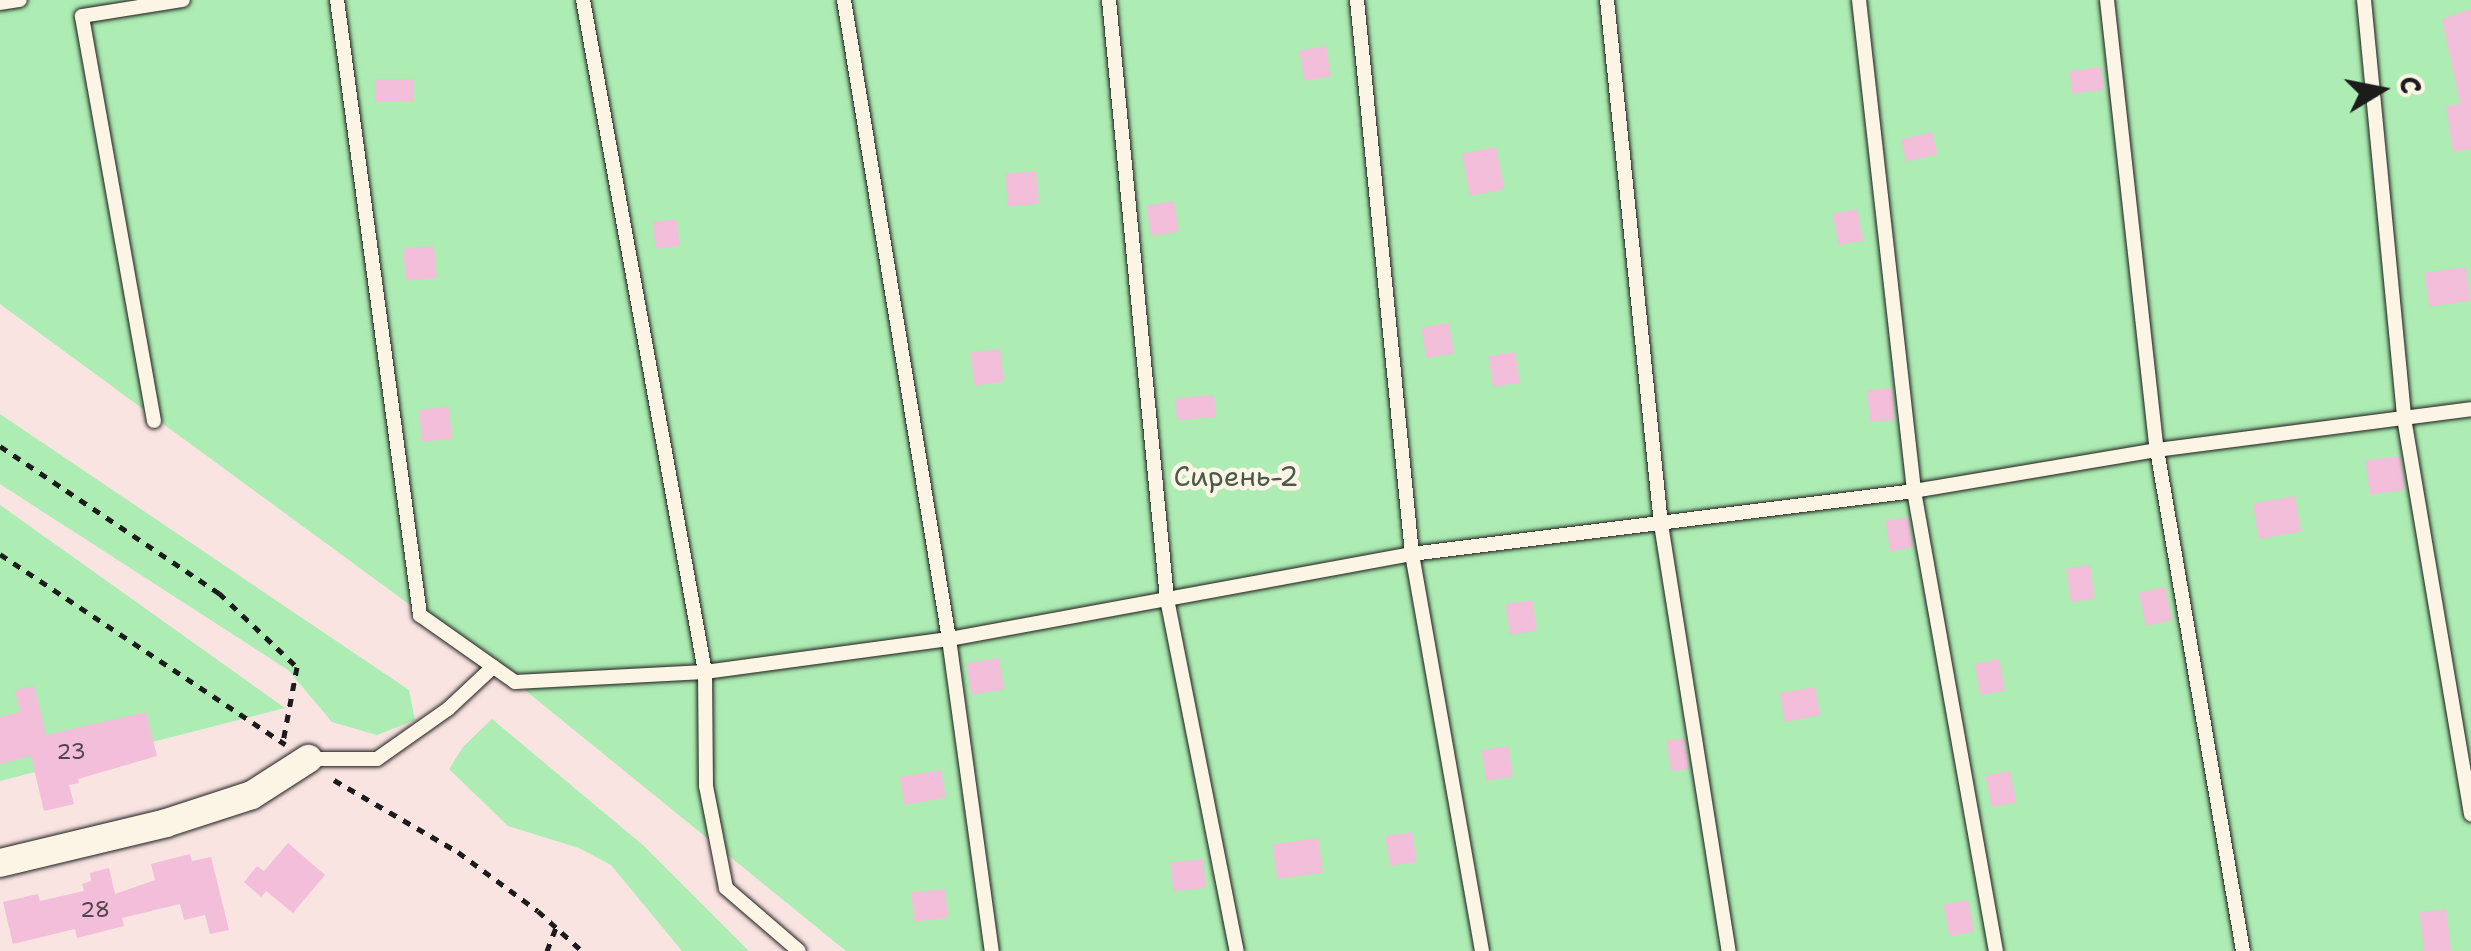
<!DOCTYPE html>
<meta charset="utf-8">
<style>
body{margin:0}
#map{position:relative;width:2471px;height:951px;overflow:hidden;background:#f9e4e2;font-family:"Shantell Sans",sans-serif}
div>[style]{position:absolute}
.green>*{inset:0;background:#adecb3}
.building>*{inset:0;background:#f2beda;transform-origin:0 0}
.path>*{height:5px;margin-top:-2.5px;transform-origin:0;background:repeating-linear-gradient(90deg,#1c1c1c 0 8px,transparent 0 16px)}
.roads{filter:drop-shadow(0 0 2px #1c1c1c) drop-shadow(0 0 2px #1c1c1c)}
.service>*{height:14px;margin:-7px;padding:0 7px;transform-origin:7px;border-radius:7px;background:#fcf5e5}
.minor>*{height:28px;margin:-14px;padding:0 14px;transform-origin:14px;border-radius:14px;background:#fcf5e5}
span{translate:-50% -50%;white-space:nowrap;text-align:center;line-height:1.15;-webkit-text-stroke:9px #fcf5e5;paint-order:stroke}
.number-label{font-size:22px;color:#52444c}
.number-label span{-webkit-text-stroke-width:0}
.park-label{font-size:28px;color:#485a49}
.north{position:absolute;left:2331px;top:40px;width:100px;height:100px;-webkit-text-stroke:8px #fcf5e5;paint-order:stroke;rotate:80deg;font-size:28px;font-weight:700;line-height:40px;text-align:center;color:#1c1c1c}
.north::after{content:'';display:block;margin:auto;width:35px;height:45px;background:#1c1c1c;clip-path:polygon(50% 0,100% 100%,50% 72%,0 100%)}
</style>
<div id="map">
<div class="green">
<i style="clip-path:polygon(0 0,2471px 0,2471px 951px,846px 951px,515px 682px,0 304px)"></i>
<i style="clip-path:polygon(0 414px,409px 690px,415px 720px,377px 735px,332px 722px,288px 670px,0 484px)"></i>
<i style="clip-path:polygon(0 505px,285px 708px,0 781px)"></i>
<i style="clip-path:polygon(492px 719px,644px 846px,749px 951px,682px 951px,611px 865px,579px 848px,508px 826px,449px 769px,463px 747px)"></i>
</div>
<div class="building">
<i style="clip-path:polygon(2471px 9px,2471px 149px,2453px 152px,2446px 106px,2460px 104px,2442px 19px)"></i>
<i style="left:1326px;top:46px;width:31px;height:27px;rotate:81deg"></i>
<i style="left:2101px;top:67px;width:23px;height:32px;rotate:83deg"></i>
<i style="left:414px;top:79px;width:22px;height:39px;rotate:90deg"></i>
<i style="left:1932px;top:132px;width:23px;height:32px;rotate:77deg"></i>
<i style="left:1496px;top:147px;width:43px;height:35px;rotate:79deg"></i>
<i style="left:1036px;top:171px;width:33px;height:31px;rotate:85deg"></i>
<i style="left:1174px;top:201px;width:31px;height:28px;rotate:81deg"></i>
<i style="left:1857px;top:209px;width:32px;height:25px;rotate:79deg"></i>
<i style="left:676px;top:219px;width:27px;height:24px;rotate:82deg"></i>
<i style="left:434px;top:246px;width:32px;height:31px;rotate:85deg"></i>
<i style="left:2466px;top:267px;width:34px;height:42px;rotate:82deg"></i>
<i style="left:1449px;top:323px;width:31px;height:28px;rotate:81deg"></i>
<i style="left:1000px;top:349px;width:33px;height:30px;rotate:83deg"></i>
<i style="left:1515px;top:352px;width:31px;height:27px;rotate:81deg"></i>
<i style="left:1892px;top:388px;width:32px;height:25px;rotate:85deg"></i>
<i style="left:1214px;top:395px;width:22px;height:39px;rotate:85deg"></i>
<i style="left:449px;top:407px;width:32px;height:30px;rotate:85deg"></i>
<i style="left:2400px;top:456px;width:34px;height:35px;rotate:82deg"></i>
<i style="left:2295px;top:496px;width:36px;height:43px;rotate:80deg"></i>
<i style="left:1908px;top:517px;width:31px;height:23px;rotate:81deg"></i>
<i style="left:2090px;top:565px;width:34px;height:24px;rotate:82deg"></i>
<i style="left:2165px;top:587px;width:34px;height:27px;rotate:78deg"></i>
<i style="left:1532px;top:600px;width:31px;height:27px;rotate:81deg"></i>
<i style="left:999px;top:658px;width:32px;height:33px;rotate:81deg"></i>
<i style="left:1999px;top:659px;width:32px;height:25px;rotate:79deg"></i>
<i style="clip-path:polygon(34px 686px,46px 735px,146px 712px,157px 756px,78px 779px,79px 783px,69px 785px,74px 804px,44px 811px,31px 756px,0 764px,0 717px,20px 712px,15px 690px)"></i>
<i style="left:1815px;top:687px;width:29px;height:36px;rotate:80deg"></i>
<i style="left:1684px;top:738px;width:31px;height:18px;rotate:81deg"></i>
<i style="left:1508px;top:746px;width:31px;height:27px;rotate:81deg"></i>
<i style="left:941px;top:770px;width:28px;height:42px;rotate:80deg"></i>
<i style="left:2010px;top:771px;width:32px;height:25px;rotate:79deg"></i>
<i style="left:1412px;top:832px;width:30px;height:27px;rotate:81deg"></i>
<i style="left:1318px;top:838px;width:35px;height:46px;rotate:82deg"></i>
<i style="clip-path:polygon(288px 843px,325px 875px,293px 913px,266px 891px,261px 897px,244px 882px,257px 866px,264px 871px)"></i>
<i style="clip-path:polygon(190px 854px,192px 861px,211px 857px,229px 930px,210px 934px,205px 915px,184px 920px,180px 904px,122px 918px,124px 926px,77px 938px,75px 929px,13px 944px,3px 902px,38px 894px,40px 901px,84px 891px,82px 884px,91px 881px,90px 873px,109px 868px,115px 894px,155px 880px,151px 864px)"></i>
<i style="left:1203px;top:859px;width:29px;height:33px;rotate:84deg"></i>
<i style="left:945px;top:889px;width:29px;height:34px;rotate:84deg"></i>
<i style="left:1968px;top:900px;width:32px;height:25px;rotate:79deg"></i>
<i style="left:2446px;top:909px;width:42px;height:27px;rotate:83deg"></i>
</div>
<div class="path">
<i style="left:0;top:446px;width:264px;rotate:33.9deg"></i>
<i style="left:219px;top:593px;width:108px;rotate:43.5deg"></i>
<i style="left:297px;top:667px;width:76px;rotate:100.6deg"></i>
<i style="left:0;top:554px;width:343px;rotate:33.7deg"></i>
<i style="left:334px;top:780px;width:143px;rotate:30.1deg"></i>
<i style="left:458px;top:852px;width:99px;rotate:36.4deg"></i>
<i style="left:538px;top:911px;width:59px;rotate:42.3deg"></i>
<i style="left:547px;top:951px;width:26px;rotate:-69deg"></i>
</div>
<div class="roads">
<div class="service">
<i style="left:337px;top:0;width:621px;rotate:82.31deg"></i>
<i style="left:420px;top:615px;width:116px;rotate:35.2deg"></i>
<i style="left:515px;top:682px;width:190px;rotate:-3deg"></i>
<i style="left:705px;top:672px;width:246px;rotate:-7.7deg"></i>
<i style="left:949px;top:639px;width:471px;rotate:-10.4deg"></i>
<i style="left:1412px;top:554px;width:506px;rotate:-7.15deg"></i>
<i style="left:1914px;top:491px;width:246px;rotate:-9.6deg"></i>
<i style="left:2157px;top:450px;width:317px;rotate:-7.4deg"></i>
<i style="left:583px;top:0;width:683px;rotate:79.71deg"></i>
<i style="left:705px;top:672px;width:114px;rotate:89.5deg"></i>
<i style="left:706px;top:786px;width:104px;rotate:78.9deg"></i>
<i style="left:726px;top:888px;width:96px;rotate:40.8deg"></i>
<i style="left:844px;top:0;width:648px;rotate:80.67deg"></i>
<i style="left:949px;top:639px;width:315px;rotate:82.2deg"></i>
<i style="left:1109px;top:0;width:602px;rotate:84.47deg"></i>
<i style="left:1167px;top:599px;width:359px;rotate:78.8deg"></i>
<i style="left:1357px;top:0;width:557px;rotate:84.33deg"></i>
<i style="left:1412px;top:554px;width:403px;rotate:80deg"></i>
<i style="left:1607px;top:0;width:527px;rotate:84.12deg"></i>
<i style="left:1661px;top:524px;width:432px;rotate:81deg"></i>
<i style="left:1859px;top:0;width:494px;rotate:83.6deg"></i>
<i style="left:1914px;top:491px;width:467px;rotate:79.9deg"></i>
<i style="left:2107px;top:0;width:453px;rotate:83.7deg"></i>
<i style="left:2157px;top:450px;width:508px;rotate:80.26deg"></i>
<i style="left:2364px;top:0;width:420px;rotate:84.5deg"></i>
<i style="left:2404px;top:418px;width:402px;rotate:80.4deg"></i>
<i style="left:0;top:3px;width:20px;rotate:-9deg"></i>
<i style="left:154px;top:421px;width:411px;rotate:-100.1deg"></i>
<i style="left:82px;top:16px;width:102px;rotate:-9deg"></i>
<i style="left:308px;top:759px;width:69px"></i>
<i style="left:377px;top:759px;width:87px;rotate:-35.2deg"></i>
<i style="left:448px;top:709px;width:62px;rotate:-43deg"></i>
</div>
<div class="minor">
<i style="left:0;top:863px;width:171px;rotate:-13.5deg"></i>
<i style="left:166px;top:823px;width:90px;rotate:-18deg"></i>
<i style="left:252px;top:795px;width:67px;rotate:-32.7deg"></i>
</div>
</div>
<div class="number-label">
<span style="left:71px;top:752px">23</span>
<span style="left:95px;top:910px">28</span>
</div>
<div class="park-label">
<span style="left:1236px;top:476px">Сирень-2</span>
</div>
<div class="north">С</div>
</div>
